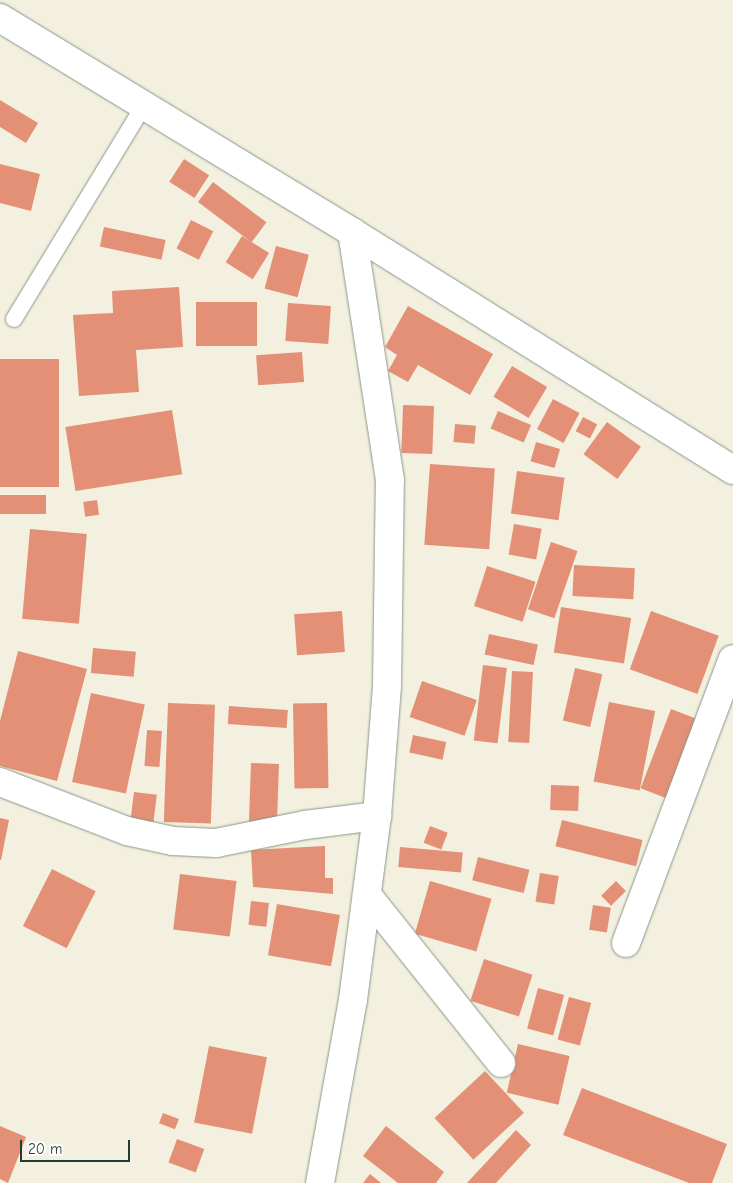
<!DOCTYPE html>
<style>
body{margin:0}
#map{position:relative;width:733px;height:1183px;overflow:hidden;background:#f3f0df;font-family:"Comic Neue",sans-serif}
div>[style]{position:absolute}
.building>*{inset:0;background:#e39076;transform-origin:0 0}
.roads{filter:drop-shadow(0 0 1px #89968a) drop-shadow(0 0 1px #89968a)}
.service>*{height:16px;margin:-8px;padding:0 8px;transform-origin:8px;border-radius:8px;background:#fff}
.minor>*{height:28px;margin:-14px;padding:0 14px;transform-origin:14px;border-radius:14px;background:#fff}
.tertiary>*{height:28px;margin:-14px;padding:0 14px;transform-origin:14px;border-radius:14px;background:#fff}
span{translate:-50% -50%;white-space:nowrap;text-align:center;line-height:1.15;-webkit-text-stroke:4px #fff;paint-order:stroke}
.scale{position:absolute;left:20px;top:1140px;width:110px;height:22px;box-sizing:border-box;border:2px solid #1f3d34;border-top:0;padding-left:6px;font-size:15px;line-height:18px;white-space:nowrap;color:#1f3d34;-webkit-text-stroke:4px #fff;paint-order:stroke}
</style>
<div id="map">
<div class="building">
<i style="clip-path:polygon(0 100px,38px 123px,26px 143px,0 127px)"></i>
<i style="left:184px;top:159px;width:30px;height:27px;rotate:33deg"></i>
<i style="clip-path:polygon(0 164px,40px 174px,31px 211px,0 203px)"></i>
<i style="left:213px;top:182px;width:67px;height:25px;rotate:37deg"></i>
<i style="left:191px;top:220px;width:25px;height:32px;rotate:27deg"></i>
<i style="left:104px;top:227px;width:63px;height:20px;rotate:12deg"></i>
<i style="left:242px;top:236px;width:32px;height:31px;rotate:32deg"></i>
<i style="left:276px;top:246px;width:34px;height:44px;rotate:15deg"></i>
<i style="clip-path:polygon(179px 287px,183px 347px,136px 350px,139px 392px,79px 396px,73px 315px,113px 313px,112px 291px)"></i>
<i style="left:196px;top:302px;width:61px;height:44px"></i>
<i style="left:288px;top:303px;width:43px;height:38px;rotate:4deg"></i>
<i style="clip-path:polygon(408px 306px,493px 354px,470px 395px,418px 365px,408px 382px,388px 371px,397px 355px,385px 347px)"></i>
<i style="left:302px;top:352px;width:30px;height:46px;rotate:86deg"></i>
<i style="left:0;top:359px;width:59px;height:128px"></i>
<i style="left:512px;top:366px;width:41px;height:36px;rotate:31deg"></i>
<i style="left:553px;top:399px;width:30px;height:34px;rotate:28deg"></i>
<i style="left:403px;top:405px;width:31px;height:48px;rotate:2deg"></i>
<i style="left:172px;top:410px;width:65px;height:108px;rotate:81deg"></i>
<i style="left:498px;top:411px;width:36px;height:19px;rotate:23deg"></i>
<i style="left:583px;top:417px;width:16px;height:16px;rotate:27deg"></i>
<i style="left:607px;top:422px;width:42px;height:40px;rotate:36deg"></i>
<i style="left:455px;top:424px;width:21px;height:18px;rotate:5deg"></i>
<i style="left:536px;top:442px;width:25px;height:20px;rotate:16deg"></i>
<i style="left:430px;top:464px;width:65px;height:81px;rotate:4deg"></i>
<i style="left:517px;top:471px;width:48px;height:43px;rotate:8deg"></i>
<i style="left:46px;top:495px;width:19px;height:46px;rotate:90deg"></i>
<i style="left:97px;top:500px;width:15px;height:14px;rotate:82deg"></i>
<i style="left:514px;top:524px;width:28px;height:31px;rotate:10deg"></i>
<i style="left:30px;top:529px;width:57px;height:90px;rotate:5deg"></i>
<i style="left:551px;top:542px;width:28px;height:71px;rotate:19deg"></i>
<i style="left:574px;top:565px;width:61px;height:31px;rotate:3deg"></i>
<i style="left:487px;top:566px;width:51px;height:42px;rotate:18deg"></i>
<i style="left:561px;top:607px;width:71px;height:46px;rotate:9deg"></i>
<i style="left:342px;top:611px;width:41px;height:48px;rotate:86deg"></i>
<i style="left:651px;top:611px;width:72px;height:62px;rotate:20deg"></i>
<i style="left:489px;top:634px;width:50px;height:21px;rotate:12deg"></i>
<i style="left:93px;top:648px;width:43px;height:25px;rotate:5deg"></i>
<i style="clip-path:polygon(18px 651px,87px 669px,57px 781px,0 766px,0 721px)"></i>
<i style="left:483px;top:665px;width:24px;height:76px;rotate:7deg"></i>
<i style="left:575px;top:668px;width:28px;height:54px;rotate:13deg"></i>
<i style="left:512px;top:671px;width:21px;height:71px;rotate:3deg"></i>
<i style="left:422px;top:681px;width:58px;height:38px;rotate:19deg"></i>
<i style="left:91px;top:693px;width:55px;height:91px;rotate:12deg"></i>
<i style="left:609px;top:702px;width:47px;height:81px;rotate:11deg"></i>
<i style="left:168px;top:703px;width:47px;height:119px;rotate:2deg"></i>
<i style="left:327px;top:703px;width:85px;height:34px;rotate:89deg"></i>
<i style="left:229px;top:706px;width:59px;height:18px;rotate:4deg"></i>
<i style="left:671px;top:709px;width:30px;height:85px;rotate:21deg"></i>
<i style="left:147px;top:730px;width:15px;height:36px;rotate:4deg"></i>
<i style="left:413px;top:735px;width:34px;height:18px;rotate:12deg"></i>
<i style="left:251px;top:763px;width:28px;height:59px;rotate:2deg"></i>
<i style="left:551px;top:785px;width:28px;height:25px;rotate:2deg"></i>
<i style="left:134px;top:792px;width:23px;height:28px;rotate:7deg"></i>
<i style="clip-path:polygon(0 818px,9px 820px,1px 860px,0 860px)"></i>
<i style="left:562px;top:820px;width:83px;height:27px;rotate:14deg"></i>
<i style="left:430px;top:826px;width:19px;height:18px;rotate:21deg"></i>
<i style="clip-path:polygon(325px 846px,325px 878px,333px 878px,333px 894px,253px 887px,251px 850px)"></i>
<i style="left:400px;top:847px;width:63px;height:20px;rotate:5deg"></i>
<i style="left:478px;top:857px;width:53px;height:24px;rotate:14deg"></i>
<i style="left:52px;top:869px;width:49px;height:64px;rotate:27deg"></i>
<i style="left:540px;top:873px;width:19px;height:29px;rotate:9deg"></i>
<i style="left:180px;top:874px;width:57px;height:56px;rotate:7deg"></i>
<i style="left:430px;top:881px;width:64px;height:55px;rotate:16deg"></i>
<i style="left:616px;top:881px;width:14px;height:21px;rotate:45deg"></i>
<i style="left:251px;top:901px;width:18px;height:24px;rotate:6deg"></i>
<i style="left:277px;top:904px;width:64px;height:52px;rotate:10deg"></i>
<i style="left:593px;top:905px;width:18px;height:25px;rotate:9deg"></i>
<i style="left:484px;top:959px;width:51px;height:44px;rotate:18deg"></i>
<i style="left:538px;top:988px;width:27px;height:42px;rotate:15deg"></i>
<i style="left:569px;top:997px;width:23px;height:44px;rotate:15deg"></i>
<i style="left:518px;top:1044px;width:53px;height:50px;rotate:13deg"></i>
<i style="left:209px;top:1046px;width:59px;height:78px;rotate:11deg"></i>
<i style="left:485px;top:1071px;width:57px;height:69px;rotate:47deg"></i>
<i style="clip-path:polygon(582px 1088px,727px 1144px,712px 1183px,689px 1183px,563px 1135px)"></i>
<i style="left:163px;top:1113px;width:17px;height:11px;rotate:21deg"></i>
<i style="clip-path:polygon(0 1126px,26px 1137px,8px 1183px,0 1179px)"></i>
<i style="clip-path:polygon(386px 1126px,444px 1172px,436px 1183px,398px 1183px,363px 1156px)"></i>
<i style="clip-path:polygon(516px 1130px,531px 1145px,496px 1183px,467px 1183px)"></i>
<i style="left:177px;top:1139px;width:29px;height:25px;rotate:20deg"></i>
<i style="clip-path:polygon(370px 1174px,381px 1183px,363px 1183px)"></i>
</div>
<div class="roads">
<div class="service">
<i style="left:14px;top:319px;width:250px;rotate:-58.7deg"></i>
</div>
<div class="minor">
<i style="left:0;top:782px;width:136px;rotate:21.1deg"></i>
<i style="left:127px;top:831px;width:47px;rotate:12.3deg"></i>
<i style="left:173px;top:841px;width:43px;rotate:2.7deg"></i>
<i style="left:216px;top:843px;width:91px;rotate:-11.4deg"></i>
<i style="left:305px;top:825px;width:73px;rotate:-7.1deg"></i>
<i style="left:367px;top:895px;width:215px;rotate:51.4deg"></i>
<i style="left:626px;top:943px;width:303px;rotate:-69.4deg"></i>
<i style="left:320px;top:1183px;width:186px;rotate:-79.8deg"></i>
<i style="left:353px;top:1000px;width:186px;rotate:-82.6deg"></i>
<i style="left:377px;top:816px;width:130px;rotate:-85.6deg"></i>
<i style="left:387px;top:686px;width:206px;rotate:-89.2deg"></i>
<i style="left:390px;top:480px;width:251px;rotate:-98.7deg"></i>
</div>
<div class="tertiary">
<i style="left:0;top:18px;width:412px;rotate:31.3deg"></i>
<i style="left:352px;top:232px;width:449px;rotate:32deg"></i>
</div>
</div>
<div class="scale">20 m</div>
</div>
